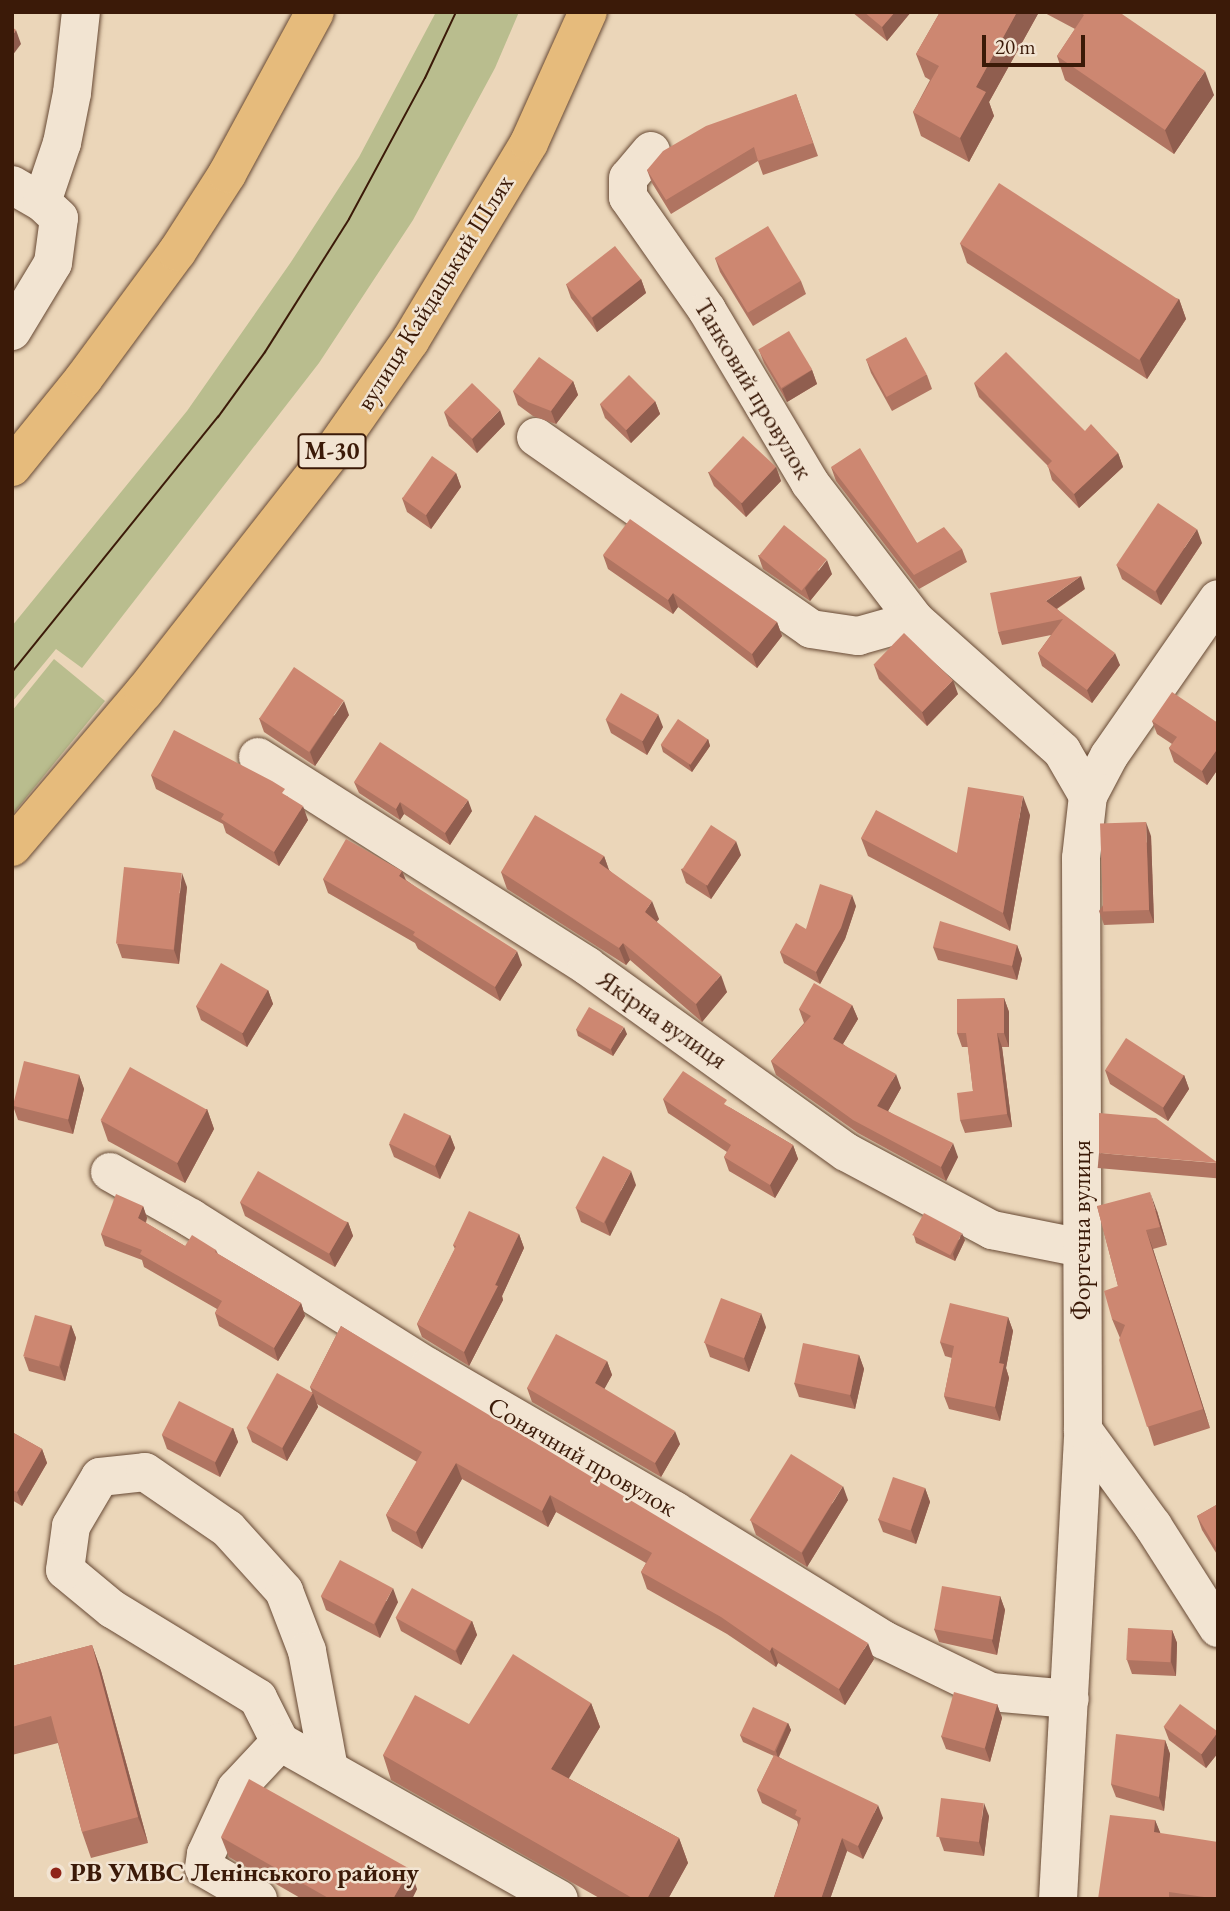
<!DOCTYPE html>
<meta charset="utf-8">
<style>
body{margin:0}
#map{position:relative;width:1230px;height:1911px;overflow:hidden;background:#ebd6b9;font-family:"EB Garamond",serif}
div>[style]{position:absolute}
.green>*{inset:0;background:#b9bd8e}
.roads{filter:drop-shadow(0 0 2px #674934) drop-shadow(0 0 2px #674934)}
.minor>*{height:38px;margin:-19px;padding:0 19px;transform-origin:19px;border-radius:19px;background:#f2e4d2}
.highway>*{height:38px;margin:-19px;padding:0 19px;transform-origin:19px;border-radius:19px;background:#e6bb7c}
.tram>*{height:2px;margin:-1px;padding:0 1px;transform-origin:1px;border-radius:1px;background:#3b1a08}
.wall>*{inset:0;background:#b07461;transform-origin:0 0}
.shaded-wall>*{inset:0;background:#905e4f}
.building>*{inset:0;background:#cd8771;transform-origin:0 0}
.dots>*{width:19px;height:19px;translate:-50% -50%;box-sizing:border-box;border:4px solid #f2e4d2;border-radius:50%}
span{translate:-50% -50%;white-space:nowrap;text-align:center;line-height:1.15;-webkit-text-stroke:5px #f2e4d2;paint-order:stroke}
.shield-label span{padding:2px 5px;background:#f2e4d2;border:2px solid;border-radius:5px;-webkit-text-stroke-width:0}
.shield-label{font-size:24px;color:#3b1a08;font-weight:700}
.street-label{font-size:26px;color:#3b1a08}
.poi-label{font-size:26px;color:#3b1a08;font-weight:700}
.left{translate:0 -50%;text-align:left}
.frame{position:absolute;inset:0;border:14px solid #3b1a08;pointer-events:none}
.scale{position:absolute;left:982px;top:35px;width:103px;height:32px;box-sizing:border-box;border:4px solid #3b1a08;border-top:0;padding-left:9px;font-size:21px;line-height:24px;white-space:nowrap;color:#3b1a08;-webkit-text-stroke:5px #f2e4d2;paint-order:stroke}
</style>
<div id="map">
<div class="green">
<i style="clip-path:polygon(436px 12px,519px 12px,495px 68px,413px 220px,319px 363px,82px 668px,56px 649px,12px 702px,12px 626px,187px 411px,291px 262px,359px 157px)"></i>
<i style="clip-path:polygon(54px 659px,105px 701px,12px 815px,12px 711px)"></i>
</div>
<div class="roads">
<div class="minor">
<i style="left:651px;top:151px;width:35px;rotate:130deg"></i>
<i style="left:628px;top:178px;width:19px;rotate:90deg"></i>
<i style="left:628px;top:197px;width:138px;rotate:55deg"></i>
<i style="left:707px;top:310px;width:201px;rotate:59.2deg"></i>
<i style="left:810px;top:483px;width:173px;rotate:52.5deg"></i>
<i style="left:915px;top:620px;width:197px;rotate:41.7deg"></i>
<i style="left:1062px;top:751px;width:52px;rotate:60deg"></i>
<i style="left:12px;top:185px;width:34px;rotate:30deg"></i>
<i style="left:12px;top:331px;width:79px;rotate:-58.9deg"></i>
<i style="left:53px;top:263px;width:45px;rotate:-82.4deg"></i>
<i style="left:59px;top:218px;width:23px;rotate:-137deg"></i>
<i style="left:42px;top:202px;width:62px;rotate:-71.3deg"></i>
<i style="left:62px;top:143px;width:51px;rotate:-78.7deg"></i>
<i style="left:72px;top:93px;width:81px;rotate:-83.7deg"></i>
<i style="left:536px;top:437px;width:335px;rotate:34.9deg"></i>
<i style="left:811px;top:629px;width:48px;rotate:8.5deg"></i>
<i style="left:858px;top:636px;width:59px;rotate:-15.7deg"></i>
<i style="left:258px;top:757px;width:390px;rotate:32.4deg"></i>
<i style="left:587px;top:966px;width:319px;rotate:35.7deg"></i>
<i style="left:846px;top:1152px;width:166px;rotate:28.1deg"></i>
<i style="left:992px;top:1230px;width:91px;rotate:11.4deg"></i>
<i style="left:110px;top:1172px;width:93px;rotate:29.6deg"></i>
<i style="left:191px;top:1218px;width:280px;rotate:32.2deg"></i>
<i style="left:428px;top:1367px;width:286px;rotate:30.2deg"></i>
<i style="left:675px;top:1511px;width:246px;rotate:31.7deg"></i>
<i style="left:884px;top:1640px;width:119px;rotate:25.9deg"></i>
<i style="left:991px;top:1692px;width:79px;rotate:5.1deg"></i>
<i style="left:1083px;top:1430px;width:119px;rotate:53.9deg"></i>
<i style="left:1153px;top:1526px;width:121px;rotate:57.5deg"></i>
<i style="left:280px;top:1742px;width:49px;rotate:-116.6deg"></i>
<i style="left:258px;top:1698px;width:171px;rotate:-148.6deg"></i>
<i style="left:112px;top:1609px;width:61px;rotate:-140.3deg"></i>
<i style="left:65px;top:1570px;width:44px;rotate:-82.2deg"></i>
<i style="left:71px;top:1526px;width:57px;rotate:-59.4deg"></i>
<i style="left:100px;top:1477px;width:45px;rotate:-6.3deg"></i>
<i style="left:145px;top:1472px;width:101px;rotate:34.5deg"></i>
<i style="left:228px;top:1529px;width:84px;rotate:47.9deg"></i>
<i style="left:284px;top:1591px;width:64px;rotate:69deg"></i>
<i style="left:307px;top:1651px;width:120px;rotate:79.4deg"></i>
<i style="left:258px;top:1899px;width:62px;rotate:-150.1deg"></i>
<i style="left:204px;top:1868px;width:14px;rotate:-82deg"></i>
<i style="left:206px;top:1854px;width:72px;rotate:-65.2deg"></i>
<i style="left:236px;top:1789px;width:64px;rotate:-46.9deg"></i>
<i style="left:280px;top:1742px;width:320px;rotate:29.4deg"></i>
<i style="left:1058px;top:1899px;width:470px;rotate:-86.9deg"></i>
<i style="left:1083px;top:1430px;width:572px;rotate:-90.2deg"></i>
<i style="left:1081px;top:858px;width:62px;rotate:-83.6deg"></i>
<i style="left:1088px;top:796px;width:45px;rotate:-62.3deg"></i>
<i style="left:1109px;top:756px;width:191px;rotate:-55.2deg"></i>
</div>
<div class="highway">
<i style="left:12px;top:467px;width:114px;rotate:-51deg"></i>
<i style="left:84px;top:378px;width:157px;rotate:-53.6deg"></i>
<i style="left:177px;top:252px;width:93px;rotate:-57.3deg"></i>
<i style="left:227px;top:174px;width:184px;rotate:-61.5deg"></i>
<i style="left:12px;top:847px;width:204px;rotate:-49.6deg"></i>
<i style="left:144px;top:692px;width:310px;rotate:-51.9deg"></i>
<i style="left:335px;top:448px;width:131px;rotate:-55deg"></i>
<i style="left:410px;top:341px;width:231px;rotate:-59deg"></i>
<i style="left:529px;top:143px;width:144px;rotate:-65.8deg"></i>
</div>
</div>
<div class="tram">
<i style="left:12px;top:672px;width:328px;rotate:-51.1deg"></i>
<i style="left:218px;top:417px;width:80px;rotate:-54.1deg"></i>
<i style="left:265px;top:352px;width:157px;rotate:-57.7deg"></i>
<i style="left:349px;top:219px;width:160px;rotate:-61.7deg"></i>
<i style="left:425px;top:78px;width:73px;rotate:-64.8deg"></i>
</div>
<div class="wall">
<i style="clip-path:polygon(852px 12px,911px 12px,887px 41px)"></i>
<i style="clip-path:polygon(940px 12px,1039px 12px,989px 102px,994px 116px,969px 162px,921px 136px,913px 112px,930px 80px,925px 77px,916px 54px)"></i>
<i style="clip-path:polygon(1043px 12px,1119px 12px,1214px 95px,1174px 154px,1065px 80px,1057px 56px,1075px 29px)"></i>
<i style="clip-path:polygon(796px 94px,818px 156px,763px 175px,758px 161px,671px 214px,652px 183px,647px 170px)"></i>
<i style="clip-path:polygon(960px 243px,1179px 299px,1186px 319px,1147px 379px,967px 263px)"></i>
<i style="clip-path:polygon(715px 258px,801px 281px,806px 294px,753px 326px,720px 272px)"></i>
<i style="clip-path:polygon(641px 279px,646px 293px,597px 332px,571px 298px,566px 284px)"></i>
<i style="clip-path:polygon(759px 350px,812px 370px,817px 384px,787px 402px,764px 363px)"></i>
<i style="clip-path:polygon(866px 359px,927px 375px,932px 389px,892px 411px,871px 373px)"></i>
<i style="clip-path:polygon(573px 381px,578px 395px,556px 424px,533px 416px,518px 405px,513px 391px)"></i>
<i style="clip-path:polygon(974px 383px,1118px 453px,1123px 467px,1079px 508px,1052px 480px,1048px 466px,979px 397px)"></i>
<i style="clip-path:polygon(655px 401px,660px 414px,631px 443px,605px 418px,600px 404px)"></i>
<i style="clip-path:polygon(444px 412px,505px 424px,477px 453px,449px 426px)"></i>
<i style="clip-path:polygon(776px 467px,781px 481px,746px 517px,714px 486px,708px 472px)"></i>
<i style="clip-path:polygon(831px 467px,917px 543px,962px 549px,967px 562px,919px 589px,836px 481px)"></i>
<i style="clip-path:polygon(456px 473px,461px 487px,431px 529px,407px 512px,402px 498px)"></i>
<i style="clip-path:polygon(1202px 543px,1161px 605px,1122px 579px,1117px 566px)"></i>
<i style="clip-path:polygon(603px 555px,777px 622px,782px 636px,757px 668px,678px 607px,673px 614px,608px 569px)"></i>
<i style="clip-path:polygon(758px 555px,832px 574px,810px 601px,763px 569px)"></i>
<i style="clip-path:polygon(1085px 589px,1057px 609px,1120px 665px,1092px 703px,1042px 666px,1038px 653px,1051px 635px,1002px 645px,998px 632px)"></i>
<i style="clip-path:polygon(874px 665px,958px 694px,927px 726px,879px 679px)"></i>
<i style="clip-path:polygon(349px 715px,315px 766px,264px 732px,259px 718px)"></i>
<i style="clip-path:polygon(606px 720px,663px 727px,647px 755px,611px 733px)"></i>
<i style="clip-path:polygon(1152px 721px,1218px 723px,1218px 769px,1207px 785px,1174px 762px,1169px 748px,1172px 744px,1157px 734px)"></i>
<i style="clip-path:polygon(708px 739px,710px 746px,692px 772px,663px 752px,661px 745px)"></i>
<i style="clip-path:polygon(151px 775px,287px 796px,308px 820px,279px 866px,226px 833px,223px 824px,156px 789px)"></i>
<i style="clip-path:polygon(354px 782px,472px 811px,450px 845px,404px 814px,400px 820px,359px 793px)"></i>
<i style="clip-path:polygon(1030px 815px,1010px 931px,868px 856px,861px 838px,957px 853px)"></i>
<i style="clip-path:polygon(1151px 836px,1154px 923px,1104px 925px,1099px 911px)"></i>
<i style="clip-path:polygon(741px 855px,711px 899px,686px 883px,681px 869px)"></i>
<i style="clip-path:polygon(604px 856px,609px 870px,659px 919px,656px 922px,727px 992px,702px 1022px,630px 960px,626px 965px,507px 889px,501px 872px)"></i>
<i style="clip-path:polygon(402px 871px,406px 880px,522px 965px,500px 1001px,418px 949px,415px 943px,328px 893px,323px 879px)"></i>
<i style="clip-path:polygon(187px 887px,179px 964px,122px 958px,117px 944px)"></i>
<i style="clip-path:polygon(856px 906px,845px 939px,820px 984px,784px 963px,780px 952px,806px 929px)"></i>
<i style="clip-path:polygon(1017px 945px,1022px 959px,1017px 980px,938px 960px,933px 947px)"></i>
<i style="clip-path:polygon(268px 990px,273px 1004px,247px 1047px,201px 1020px,196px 1006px)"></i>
<i style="clip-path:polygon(1004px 998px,1009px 1012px,1009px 1047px,1002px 1047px,1012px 1127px,965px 1133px,960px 1120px,973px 1091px,968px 1047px,962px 1047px,957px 1033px)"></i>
<i style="clip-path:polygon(852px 1005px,858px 1019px,843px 1044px,901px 1088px,888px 1111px,958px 1157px,946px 1181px,858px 1133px,776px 1075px,771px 1061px,804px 1023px,799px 1009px)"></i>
<i style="clip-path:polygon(576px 1029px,627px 1034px,613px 1056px,578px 1036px)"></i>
<i style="clip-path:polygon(1105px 1070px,1184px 1075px,1189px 1089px,1168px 1121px,1110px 1084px)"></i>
<i style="clip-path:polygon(79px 1075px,84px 1089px,73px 1134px,18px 1120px,13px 1106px)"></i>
<i style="clip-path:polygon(663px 1099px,729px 1107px,793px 1145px,798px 1159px,775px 1198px,729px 1171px,724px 1157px,727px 1152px,668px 1113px)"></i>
<i style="clip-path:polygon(207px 1109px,214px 1129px,185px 1183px,108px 1141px,101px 1121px)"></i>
<i style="clip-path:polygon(450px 1135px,455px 1148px,440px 1179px,394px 1157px,389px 1144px)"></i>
<i style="left:1099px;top:1153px;width:119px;height:15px;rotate:5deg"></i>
<i style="clip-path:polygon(636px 1185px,610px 1236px,581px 1222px,576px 1208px)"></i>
<i style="clip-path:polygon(240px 1202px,348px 1222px,353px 1236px,335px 1267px,245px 1216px)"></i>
<i style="clip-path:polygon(143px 1206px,147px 1218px,146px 1223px,185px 1246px,216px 1250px,218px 1254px,301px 1303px,305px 1316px,278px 1361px,219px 1326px,215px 1313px,217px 1309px,144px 1267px,142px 1260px,105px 1246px,101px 1234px)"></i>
<i style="clip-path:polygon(1097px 1206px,1157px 1211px,1167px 1245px,1153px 1249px,1210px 1428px,1154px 1446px,1120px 1338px,1112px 1319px,1118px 1286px)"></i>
<i style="clip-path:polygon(519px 1234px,524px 1248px,502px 1296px,503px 1300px,469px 1366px,422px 1337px,417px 1324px,455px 1249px,453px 1245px)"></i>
<i style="clip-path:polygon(914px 1236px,965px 1240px,955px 1261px,916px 1243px)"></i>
<i style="clip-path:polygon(1008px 1317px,1013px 1331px,1006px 1368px,1009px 1378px,1000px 1421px,949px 1409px,944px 1396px,952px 1358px,945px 1356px,940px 1342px)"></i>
<i style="clip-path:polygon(71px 1325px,76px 1338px,65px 1381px,29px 1371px,24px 1357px)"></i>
<i style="clip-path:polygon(341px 1326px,874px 1659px,845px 1705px,778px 1663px,776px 1667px,727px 1634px,647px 1589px,641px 1572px,646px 1563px,556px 1512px,548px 1527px,462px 1479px,422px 1549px,392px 1531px,386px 1515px,417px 1462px,317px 1404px,318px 1407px,287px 1461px,252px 1442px,247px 1428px,312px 1392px,310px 1387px)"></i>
<i style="clip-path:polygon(766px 1327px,749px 1372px,710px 1357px,705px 1343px)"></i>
<i style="clip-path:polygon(859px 1355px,864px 1369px,855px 1409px,799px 1397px,794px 1383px)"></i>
<i style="clip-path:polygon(607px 1361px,612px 1375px,604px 1389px,680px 1444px,661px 1477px,532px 1402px,527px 1388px)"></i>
<i style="clip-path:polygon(233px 1428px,238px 1442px,220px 1477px,167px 1449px,162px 1435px)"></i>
<i style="clip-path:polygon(12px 1432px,42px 1449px,47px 1463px,22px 1506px,12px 1500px)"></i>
<i style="clip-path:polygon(925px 1488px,930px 1502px,916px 1544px,883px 1532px,878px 1519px)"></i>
<i style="clip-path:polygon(848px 1500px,807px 1567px,756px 1535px,751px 1521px)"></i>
<i style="clip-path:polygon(1218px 1504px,1218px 1556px,1202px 1530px,1197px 1516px)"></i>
<i style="clip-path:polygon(321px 1596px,398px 1602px,380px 1638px,326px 1610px)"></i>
<i style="clip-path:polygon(1000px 1596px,1005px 1610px,997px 1655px,939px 1642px,934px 1629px)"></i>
<i style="clip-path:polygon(396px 1618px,472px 1621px,477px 1635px,461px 1665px,401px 1631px)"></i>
<i style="clip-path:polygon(1172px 1630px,1177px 1643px,1176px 1676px,1132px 1674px,1127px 1660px)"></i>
<i style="clip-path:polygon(92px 1645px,101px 1671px,148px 1843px,91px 1858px,82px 1832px,58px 1743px,12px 1755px,12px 1666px)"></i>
<i style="clip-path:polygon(591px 1703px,600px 1727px,568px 1778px,679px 1838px,688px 1863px,668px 1899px,601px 1899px,391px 1780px,383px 1755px,469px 1724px)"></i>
<i style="clip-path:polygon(997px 1704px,1002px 1718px,990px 1762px,946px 1749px,941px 1736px)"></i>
<i style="clip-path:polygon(788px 1723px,791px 1730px,779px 1757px,883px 1818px,863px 1859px,847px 1851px,830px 1899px,774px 1899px,774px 1897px,798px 1825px,797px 1821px,762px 1803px,757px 1790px,774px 1756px,743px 1742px,740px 1735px)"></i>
<i style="clip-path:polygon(1164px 1727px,1218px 1732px,1218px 1753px,1206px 1768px,1169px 1740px)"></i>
<i style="clip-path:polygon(1165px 1740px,1170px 1754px,1164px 1811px,1116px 1797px,1111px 1784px)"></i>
<i style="clip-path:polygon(989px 1816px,984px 1856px,944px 1851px,939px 1837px)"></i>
<i style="clip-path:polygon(1155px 1820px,1160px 1833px,1218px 1899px,1098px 1899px)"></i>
<i style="clip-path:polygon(221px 1837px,417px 1889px,412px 1899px,302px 1899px,229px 1857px)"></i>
</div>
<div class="shaded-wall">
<i style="clip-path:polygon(895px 12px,911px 12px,887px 41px,882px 27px)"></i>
<i style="clip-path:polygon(1017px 12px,1039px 12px,989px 102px,994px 116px,969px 162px,960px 138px,976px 87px)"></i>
<i style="clip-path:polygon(16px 30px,21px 44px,12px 56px,12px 36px)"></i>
<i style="clip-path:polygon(1205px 71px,1214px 95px,1174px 154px,1165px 130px)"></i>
<i style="clip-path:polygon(641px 279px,646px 293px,597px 332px,592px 318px)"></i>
<i style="clip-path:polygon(1179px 299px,1186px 319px,1147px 379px,1140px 359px)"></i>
<i style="clip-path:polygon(812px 370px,817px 384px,787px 402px,782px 389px)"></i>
<i style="clip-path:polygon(573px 381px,578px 395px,556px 424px,551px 411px)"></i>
<i style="clip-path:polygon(655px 401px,660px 414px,631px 443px,626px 430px)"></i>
<i style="clip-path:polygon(500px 410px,505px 424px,477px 453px,472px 439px)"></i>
<i style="clip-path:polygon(1118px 453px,1123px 467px,1079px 508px,1074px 494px)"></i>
<i style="clip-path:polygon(776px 467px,781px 481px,746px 517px,741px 503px)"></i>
<i style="clip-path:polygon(456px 473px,461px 487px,431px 529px,426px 515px)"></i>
<i style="clip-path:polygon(1197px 529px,1202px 543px,1161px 605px,1156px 591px)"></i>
<i style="clip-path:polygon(827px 560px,832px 574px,810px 601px,805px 588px)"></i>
<i style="clip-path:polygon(1081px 576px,1085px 589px,1050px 613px,1046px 601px)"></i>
<i style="clip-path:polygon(673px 593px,678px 607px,673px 614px,668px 600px)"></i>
<i style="clip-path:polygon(777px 622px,782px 636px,757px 668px,752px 654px)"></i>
<i style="clip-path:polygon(1115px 653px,1120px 665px,1092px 703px,1087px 690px)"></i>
<i style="clip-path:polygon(953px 680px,958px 694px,927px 726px,922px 712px)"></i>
<i style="clip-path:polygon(344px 701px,349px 715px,315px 766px,310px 752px)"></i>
<i style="clip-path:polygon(658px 714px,663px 727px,647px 755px,642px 741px)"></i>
<i style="clip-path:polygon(708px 739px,710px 746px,692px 772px,689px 765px)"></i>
<i style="clip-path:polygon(1218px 748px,1218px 769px,1207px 785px,1202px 771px)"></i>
<i style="clip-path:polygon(1023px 796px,1030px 815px,1010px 931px,1003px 913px)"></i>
<i style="clip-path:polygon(468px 800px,472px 811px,450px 845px,445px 833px)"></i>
<i style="clip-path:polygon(400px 802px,404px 814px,400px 820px,396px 809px)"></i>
<i style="clip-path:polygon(303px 806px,308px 820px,279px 866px,274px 852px)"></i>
<i style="clip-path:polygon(1146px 822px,1151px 836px,1154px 923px,1149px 910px)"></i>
<i style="clip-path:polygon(736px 841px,741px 855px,711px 899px,706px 885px)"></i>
<i style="clip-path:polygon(604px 856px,610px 873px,599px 863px)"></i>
<i style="clip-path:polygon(402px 871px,407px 884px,399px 876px)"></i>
<i style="clip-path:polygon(182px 873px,187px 887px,179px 964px,174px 950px)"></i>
<i style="clip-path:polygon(852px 895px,856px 906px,845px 939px,820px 984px,816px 972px)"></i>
<i style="clip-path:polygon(652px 901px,659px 919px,651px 929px,645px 912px)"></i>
<i style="clip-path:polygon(623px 943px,630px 960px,626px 965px,619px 948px)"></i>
<i style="clip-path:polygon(1017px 945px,1022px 959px,1017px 980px,1012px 966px)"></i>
<i style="clip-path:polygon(517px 951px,522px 965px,500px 1001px,495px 987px)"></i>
<i style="clip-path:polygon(721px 975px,727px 992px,702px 1022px,696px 1004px)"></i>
<i style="clip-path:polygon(268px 990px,273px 1004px,247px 1047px,242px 1033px)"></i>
<i style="clip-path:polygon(1004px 998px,1009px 1012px,1009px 1047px,1004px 1033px)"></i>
<i style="clip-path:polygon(852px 1005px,858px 1019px,838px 1052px,833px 1039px)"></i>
<i style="clip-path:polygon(624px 1027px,627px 1034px,613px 1056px,611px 1049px)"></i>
<i style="clip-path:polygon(997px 1033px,1002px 1047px,1012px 1127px,1007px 1114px)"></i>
<i style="clip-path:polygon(896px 1074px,901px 1088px,883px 1120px,877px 1106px)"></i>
<i style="clip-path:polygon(79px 1075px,84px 1089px,73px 1134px,68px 1120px)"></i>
<i style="clip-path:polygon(1184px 1075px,1189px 1089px,1168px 1121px,1163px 1108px)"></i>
<i style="clip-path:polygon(207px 1109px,214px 1129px,185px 1183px,177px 1163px)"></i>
<i style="clip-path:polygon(450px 1135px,455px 1148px,440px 1179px,435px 1165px)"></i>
<i style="clip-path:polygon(953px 1143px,958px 1157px,946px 1181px,941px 1167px)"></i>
<i style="clip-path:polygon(793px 1145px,798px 1159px,775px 1198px,770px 1185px)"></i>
<i style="clip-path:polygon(631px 1171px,636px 1185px,610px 1236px,605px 1222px)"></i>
<i style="clip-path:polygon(1150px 1192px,1157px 1211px,1167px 1245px,1160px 1227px)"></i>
<i style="clip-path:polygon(143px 1206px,147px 1218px,142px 1231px,138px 1218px)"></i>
<i style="clip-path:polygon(348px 1222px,353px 1236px,335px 1267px,329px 1253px)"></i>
<i style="clip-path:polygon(1146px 1230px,1153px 1249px,1210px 1428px,1203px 1409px)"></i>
<i style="clip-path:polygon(962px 1233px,965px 1240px,955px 1261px,953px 1254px)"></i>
<i style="clip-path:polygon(519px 1234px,524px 1248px,502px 1296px,503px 1300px,469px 1366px,464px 1352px)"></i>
<i style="clip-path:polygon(301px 1303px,305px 1316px,278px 1361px,274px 1348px)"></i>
<i style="clip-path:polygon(761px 1313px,766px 1327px,749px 1372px,744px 1358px)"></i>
<i style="clip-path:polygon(1008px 1317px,1013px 1331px,1006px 1368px,1009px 1378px,1000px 1421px,995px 1407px,999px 1363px)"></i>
<i style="clip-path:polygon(71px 1325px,76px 1338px,65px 1381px,60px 1367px)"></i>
<i style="clip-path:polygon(859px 1355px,864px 1369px,855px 1409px,850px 1395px)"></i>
<i style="clip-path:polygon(607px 1361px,612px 1375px,600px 1397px,595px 1383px)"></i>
<i style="clip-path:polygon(313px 1393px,318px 1407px,287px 1461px,282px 1447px)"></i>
<i style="clip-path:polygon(233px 1428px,238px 1442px,220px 1477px,215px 1463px)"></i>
<i style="clip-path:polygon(675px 1431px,680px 1444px,661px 1477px,655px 1463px)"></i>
<i style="clip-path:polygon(42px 1449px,47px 1463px,22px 1506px,17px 1492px)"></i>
<i style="clip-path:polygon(456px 1463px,462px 1479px,422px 1549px,416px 1532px)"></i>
<i style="clip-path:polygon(843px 1486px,848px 1500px,807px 1567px,802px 1553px)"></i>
<i style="clip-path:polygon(925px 1488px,930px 1502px,916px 1544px,911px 1530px)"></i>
<i style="clip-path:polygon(550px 1495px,556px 1512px,548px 1527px,542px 1511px)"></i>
<i style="clip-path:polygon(393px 1588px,398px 1602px,380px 1638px,375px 1624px)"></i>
<i style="clip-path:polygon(1000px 1596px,1005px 1610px,997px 1655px,992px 1641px)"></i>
<i style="clip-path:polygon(472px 1621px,477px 1635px,461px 1665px,456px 1651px)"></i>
<i style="clip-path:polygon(1172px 1630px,1177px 1643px,1176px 1676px,1171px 1662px)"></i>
<i style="clip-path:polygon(868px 1643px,874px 1659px,845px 1705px,839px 1689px)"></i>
<i style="clip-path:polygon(92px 1645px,101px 1671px,148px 1843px,138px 1817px)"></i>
<i style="clip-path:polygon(772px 1647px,778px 1663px,776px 1667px,770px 1651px)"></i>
<i style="clip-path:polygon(591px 1703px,600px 1727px,560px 1793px,551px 1769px)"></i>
<i style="clip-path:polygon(997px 1704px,1002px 1718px,990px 1762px,985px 1748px)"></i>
<i style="clip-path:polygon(788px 1723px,791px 1730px,778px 1758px,776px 1751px)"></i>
<i style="clip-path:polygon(1218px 1732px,1218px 1753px,1206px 1768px,1201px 1754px)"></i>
<i style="clip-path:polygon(1165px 1740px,1170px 1754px,1164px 1811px,1159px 1797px)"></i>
<i style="clip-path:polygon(984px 1803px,989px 1816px,984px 1856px,979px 1842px)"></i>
<i style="clip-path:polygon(878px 1805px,883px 1818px,863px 1859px,858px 1846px)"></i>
<i style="clip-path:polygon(1155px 1820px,1162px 1837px,1154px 1832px)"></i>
<i style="clip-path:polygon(679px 1838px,688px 1863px,668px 1899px,647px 1899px)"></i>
<i style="clip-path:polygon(842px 1838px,847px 1851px,830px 1899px,821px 1899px)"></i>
<i style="clip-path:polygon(410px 1869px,417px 1889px,412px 1899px,393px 1899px)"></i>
</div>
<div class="building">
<i style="clip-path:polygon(864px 12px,895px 12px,882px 27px)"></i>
<i style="clip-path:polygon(940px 12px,1017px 12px,976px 87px,986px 92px,960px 138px,913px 112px,939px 66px,916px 54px)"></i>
<i style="clip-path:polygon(1079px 12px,1119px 12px,1205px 71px,1165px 130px,1057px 56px,1084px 15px)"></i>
<i style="clip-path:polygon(12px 27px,16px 30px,12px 36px)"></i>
<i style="clip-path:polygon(796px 94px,813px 143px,758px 161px,754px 147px,666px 200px,647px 170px,663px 151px,706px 126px)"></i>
<i style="left:999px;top:183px;width:214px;height:72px;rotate:33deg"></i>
<i style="left:768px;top:226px;width:64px;height:62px;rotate:59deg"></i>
<i style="left:615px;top:246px;width:42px;height:62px;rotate:52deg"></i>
<i style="left:789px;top:331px;width:45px;height:36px;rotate:59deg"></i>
<i style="left:906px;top:337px;width:43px;height:46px;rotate:61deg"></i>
<i style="clip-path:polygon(1006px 352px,1085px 431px,1091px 424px,1118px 453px,1074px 494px,1047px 466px,1052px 461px,974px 383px)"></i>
<i style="clip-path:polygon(539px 357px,573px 381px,551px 411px,528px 402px,513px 391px)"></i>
<i style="left:629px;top:375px;width:37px;height:41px;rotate:45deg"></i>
<i style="left:472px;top:383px;width:39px;height:40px;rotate:44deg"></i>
<i style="left:743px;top:436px;width:45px;height:50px;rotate:43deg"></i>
<i style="clip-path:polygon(860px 448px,917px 543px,944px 527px,962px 549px,914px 575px,831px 467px)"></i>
<i style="left:432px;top:456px;width:29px;height:52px;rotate:35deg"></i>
<i style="left:1158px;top:503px;width:47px;height:75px;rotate:34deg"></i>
<i style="clip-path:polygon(630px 519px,777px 622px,752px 654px,673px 593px,668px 600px,603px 555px)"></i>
<i style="left:784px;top:525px;width:55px;height:40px;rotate:39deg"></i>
<i style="clip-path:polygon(1081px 576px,1046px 601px,1115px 653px,1087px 690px,1038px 653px,1063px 619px,998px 632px,990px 593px)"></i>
<i style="left:904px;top:633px;width:68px;height:44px;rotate:44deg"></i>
<i style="left:294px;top:667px;width:60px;height:62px;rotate:34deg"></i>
<i style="clip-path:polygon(1172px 692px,1218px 723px,1218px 748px,1202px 771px,1169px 748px,1177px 737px,1152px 721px)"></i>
<i style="left:621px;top:693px;width:43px;height:31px;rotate:30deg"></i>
<i style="left:678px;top:719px;width:36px;height:31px;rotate:34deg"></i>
<i style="clip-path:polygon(174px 730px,272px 781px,285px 789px,282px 793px,303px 806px,274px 852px,221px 819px,224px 814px,151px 775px)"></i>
<i style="clip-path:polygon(380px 742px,468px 800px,445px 833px,400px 802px,396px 809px,354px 782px)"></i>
<i style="clip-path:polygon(968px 787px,1023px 796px,1003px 913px,861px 838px,876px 810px,957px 853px)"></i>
<i style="clip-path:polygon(535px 815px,604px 856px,599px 863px,652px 901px,645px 912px,721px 975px,696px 1004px,623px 943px,619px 948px,501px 872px)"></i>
<i style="left:1146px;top:822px;width:88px;height:46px;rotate:88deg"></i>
<i style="left:711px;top:825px;width:30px;height:53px;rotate:33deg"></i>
<i style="clip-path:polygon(346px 839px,402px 871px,399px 876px,517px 951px,495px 987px,413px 935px,415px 932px,323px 879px)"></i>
<i style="left:124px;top:867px;width:58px;height:77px;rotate:6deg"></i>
<i style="clip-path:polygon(820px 884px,852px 895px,841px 928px,816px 972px,780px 952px,796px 923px,806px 929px)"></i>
<i style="clip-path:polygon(940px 921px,1017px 945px,1012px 966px,933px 947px)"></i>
<i style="left:221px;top:963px;width:54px;height:50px;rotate:30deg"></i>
<i style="clip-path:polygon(814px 983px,852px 1005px,833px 1039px,896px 1074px,877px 1106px,953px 1143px,941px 1167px,853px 1120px,771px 1061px,811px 1016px,799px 1009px)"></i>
<i style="clip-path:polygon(1004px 998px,1004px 1033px,997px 1033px,1007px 1114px,960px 1120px,957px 1093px,973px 1091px,966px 1033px,957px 1033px,957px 999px)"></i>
<i style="left:589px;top:1007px;width:40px;height:26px;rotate:30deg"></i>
<i style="left:1126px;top:1038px;width:69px;height:38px;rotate:33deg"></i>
<i style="left:24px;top:1061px;width:57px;height:46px;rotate:14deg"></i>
<i style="left:130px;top:1067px;width:88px;height:61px;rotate:29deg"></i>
<i style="clip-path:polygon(683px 1071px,727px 1100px,724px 1104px,793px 1145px,770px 1185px,724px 1157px,731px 1145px,663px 1099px)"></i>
<i style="left:404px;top:1113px;width:51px;height:34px;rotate:26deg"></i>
<i style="clip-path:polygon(1099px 1113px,1156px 1118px,1218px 1163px,1099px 1153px)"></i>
<i style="left:603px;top:1156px;width:32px;height:59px;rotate:28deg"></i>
<i style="left:258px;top:1171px;width:103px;height:36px;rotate:30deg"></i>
<i style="clip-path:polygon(1150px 1192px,1160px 1227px,1146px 1230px,1203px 1409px,1147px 1427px,1119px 1340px,1125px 1325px,1112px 1319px,1104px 1291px,1118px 1286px,1097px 1206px)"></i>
<i style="clip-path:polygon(116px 1194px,143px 1206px,138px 1218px,185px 1246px,192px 1235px,216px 1250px,215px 1252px,301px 1303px,274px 1348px,215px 1313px,222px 1301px,140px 1254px,142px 1250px,101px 1234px)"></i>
<i style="clip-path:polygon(469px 1211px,519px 1234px,495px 1285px,498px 1286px,464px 1352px,417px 1324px,456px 1246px,453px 1245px)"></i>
<i style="left:924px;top:1213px;width:43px;height:25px;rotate:28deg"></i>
<i style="left:721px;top:1298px;width:43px;height:48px;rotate:21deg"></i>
<i style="clip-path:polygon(950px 1303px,1008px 1317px,999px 1363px,1004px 1364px,995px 1407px,944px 1396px,954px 1346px,940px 1342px)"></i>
<i style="left:35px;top:1315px;width:37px;height:43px;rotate:16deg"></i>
<i style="clip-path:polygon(341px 1326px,868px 1643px,839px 1689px,772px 1647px,770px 1651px,721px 1617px,641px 1572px,652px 1553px,550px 1495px,542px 1511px,456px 1463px,416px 1532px,386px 1515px,422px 1452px,310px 1387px)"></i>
<i style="clip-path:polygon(556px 1334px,607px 1361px,595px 1383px,675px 1431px,655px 1463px,527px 1388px)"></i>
<i style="left:803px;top:1343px;width:57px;height:41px;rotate:12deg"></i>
<i style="left:277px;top:1373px;width:41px;height:63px;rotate:29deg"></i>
<i style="left:179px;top:1401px;width:60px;height:38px;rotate:27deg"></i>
<i style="clip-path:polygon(12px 1432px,42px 1449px,17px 1492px,12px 1490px)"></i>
<i style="left:791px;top:1454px;width:61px;height:78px;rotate:32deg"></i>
<i style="left:893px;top:1477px;width:34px;height:45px;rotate:19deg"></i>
<i style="clip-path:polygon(1218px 1504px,1218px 1551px,1197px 1516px)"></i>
<i style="left:340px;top:1560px;width:60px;height:41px;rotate:28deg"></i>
<i style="left:942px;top:1586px;width:59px;height:44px;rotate:10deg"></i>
<i style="left:412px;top:1588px;width:68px;height:34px;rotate:29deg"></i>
<i style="left:1128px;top:1628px;width:44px;height:32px;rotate:3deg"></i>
<i style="clip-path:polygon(92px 1645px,138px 1817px,82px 1832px,51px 1716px,12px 1727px,12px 1666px)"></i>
<i style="clip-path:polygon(513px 1654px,591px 1703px,551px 1769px,679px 1838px,647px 1899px,634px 1899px,383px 1755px,415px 1695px,469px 1724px)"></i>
<i style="left:954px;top:1692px;width:45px;height:46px;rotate:16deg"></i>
<i style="left:1180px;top:1704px;width:47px;height:28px;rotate:36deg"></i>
<i style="left:753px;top:1707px;width:38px;height:31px;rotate:25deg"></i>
<i style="clip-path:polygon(1116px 1734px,1165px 1740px,1159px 1797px,1111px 1784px)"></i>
<i style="clip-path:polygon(774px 1755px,878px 1805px,858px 1846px,842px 1838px,821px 1899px,780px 1899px,774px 1897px,801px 1818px,795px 1815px,797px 1810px,757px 1790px)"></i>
<i style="clip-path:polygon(249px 1779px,410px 1869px,393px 1899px,330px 1899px,221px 1837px)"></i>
<i style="left:941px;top:1798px;width:43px;height:39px;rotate:7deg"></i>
<i style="clip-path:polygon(1110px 1815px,1155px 1820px,1154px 1832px,1218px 1842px,1218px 1899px,1169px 1892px,1169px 1899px,1098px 1899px)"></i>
</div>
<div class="dots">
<i style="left:56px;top:1873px;background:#8f2418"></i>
</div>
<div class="shield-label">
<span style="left:332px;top:451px">М-30</span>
</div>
<div class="street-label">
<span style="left:435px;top:293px;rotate:-58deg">вулиця Кайдацький Шлях</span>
<span style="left:753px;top:389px;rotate:59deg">Танковий провулок</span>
<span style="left:662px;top:1020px;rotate:35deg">Якірна вулиця</span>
<span style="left:1082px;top:1230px;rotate:-90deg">Фортечна вулиця</span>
<span style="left:582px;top:1457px;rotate:30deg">Сонячний провулок</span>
</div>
<div class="poi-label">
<span class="left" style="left:70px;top:1873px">РВ УМВС Ленінського району</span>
</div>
<div class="frame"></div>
<div class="scale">20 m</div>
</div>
